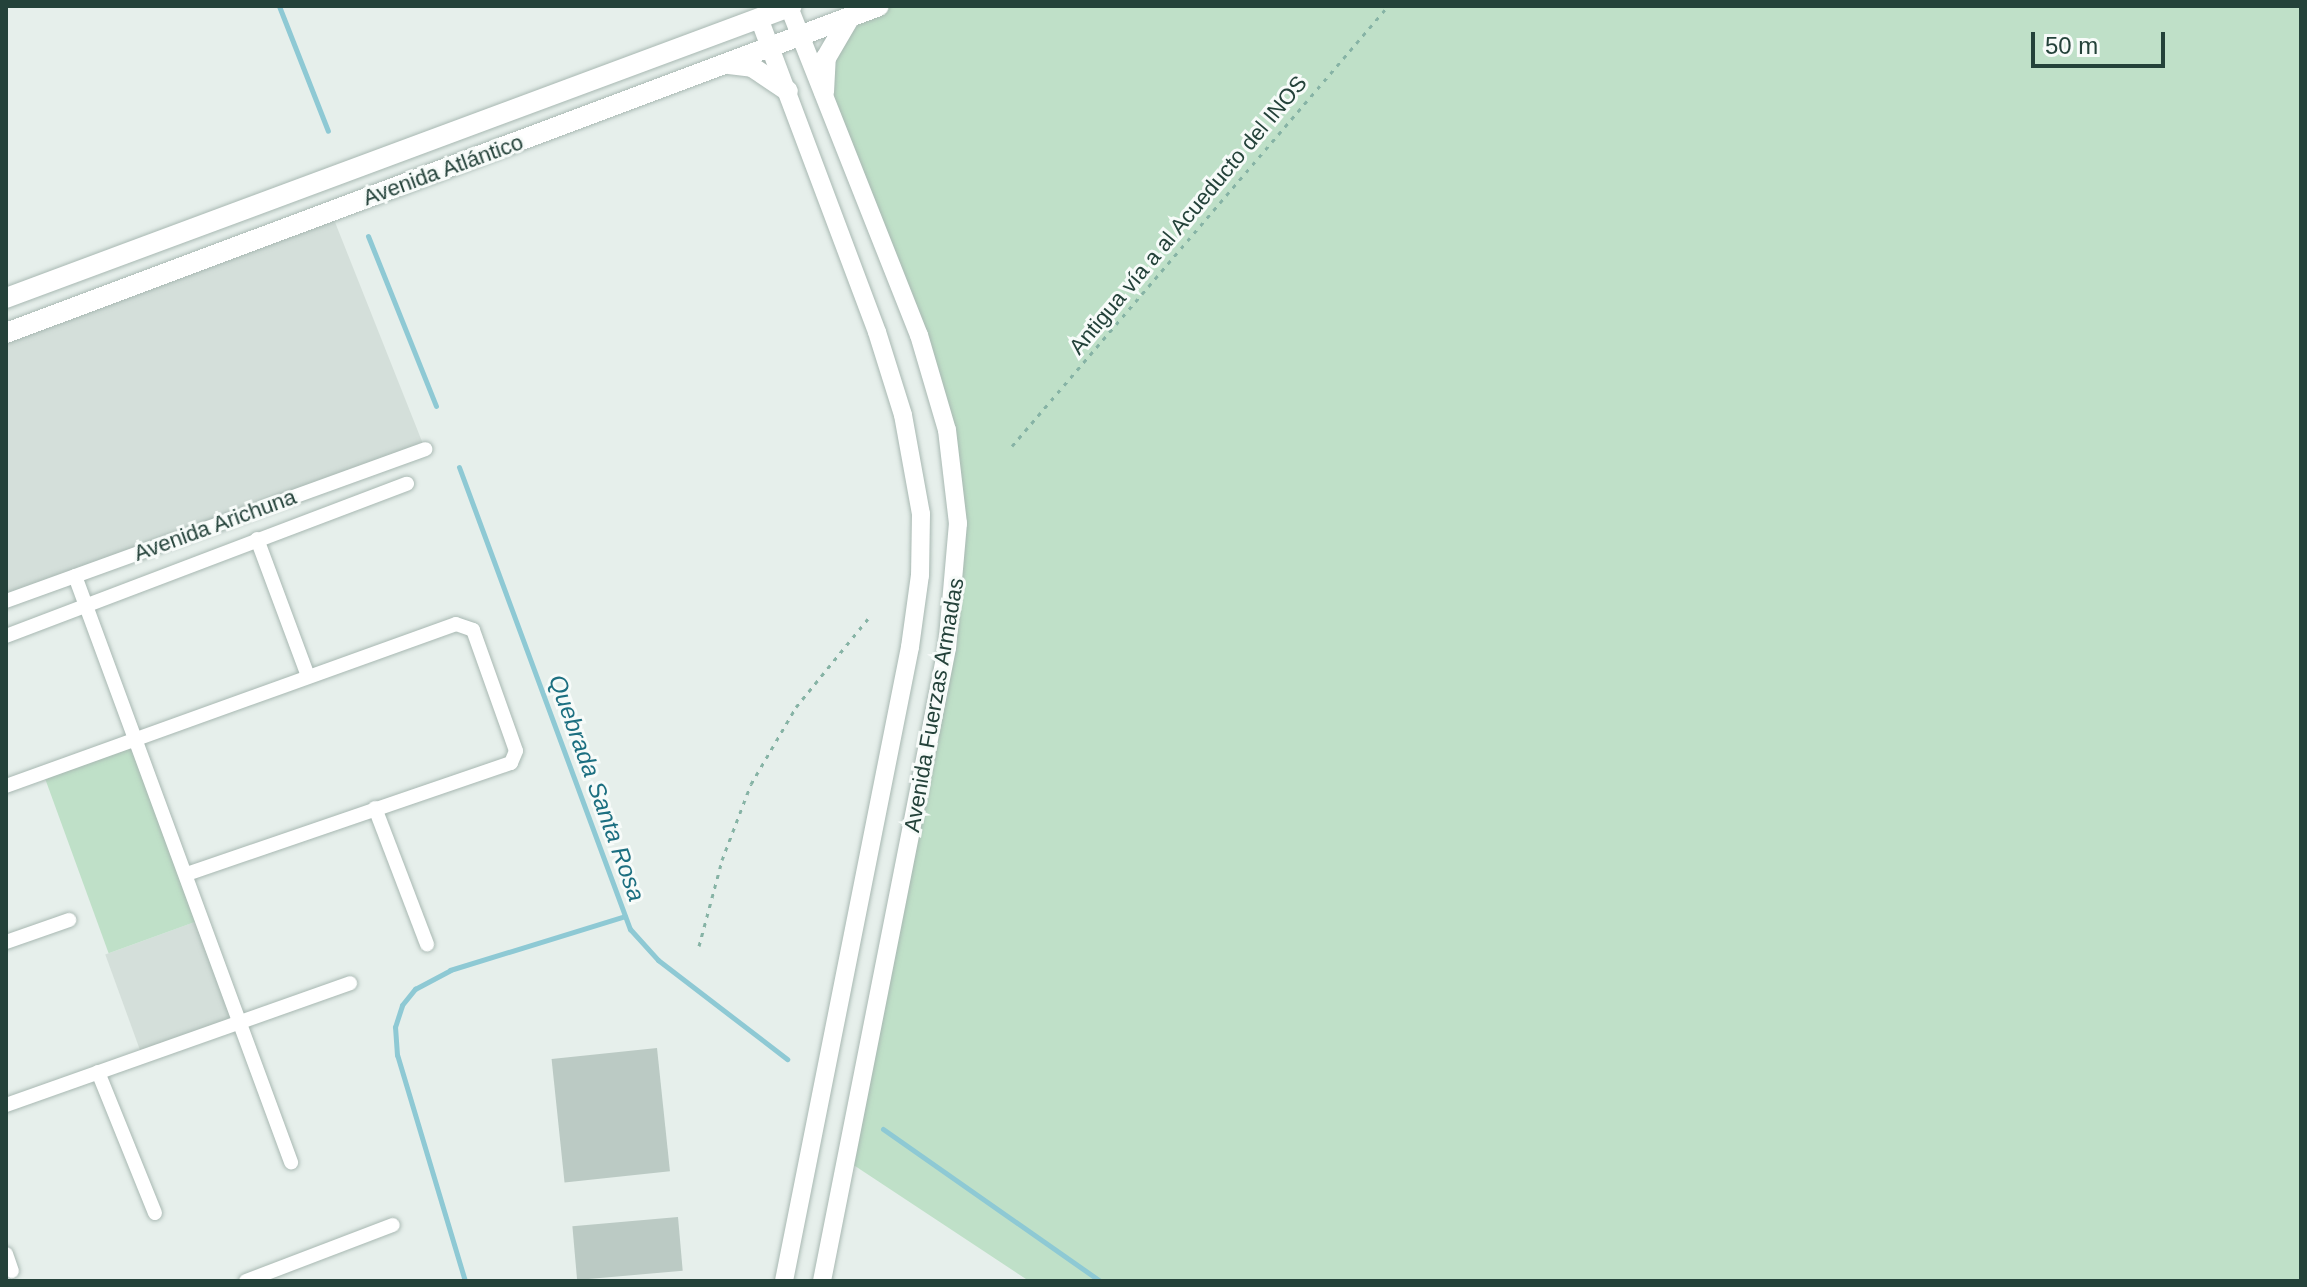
<!DOCTYPE html>
<meta charset="utf-8">
<style>
body{margin:0}
#map{position:relative;width:2307px;height:1287px;overflow:hidden;background:#e6efeb;font-family:Helvetica,sans-serif}
div>[style]{position:absolute}
.built>*{inset:0;background:#d4dfda;transform-origin:0 0}
.green>*{inset:0;background:#bfe0c8;transform-origin:0 0}
.stream>*{height:5px;margin:-2.5px;padding:0 2.5px;transform-origin:2.5px;border-radius:2.5px;background:#8ec9d4}
.building>*{inset:0;background:#bbcac4;transform-origin:0 0}
.path>*{height:3px;margin-top:-1.5px;transform-origin:0;background:repeating-linear-gradient(90deg,#86b3a5 0 4px,transparent 0 10px)}
.roads{filter:drop-shadow(0 0 2px #a8b8b2) drop-shadow(0 0 2px #a8b8b2)}
.minor>*{height:14px;margin:-7px;padding:0 7px;transform-origin:7px;border-radius:7px;background:#fff}
.tertiary>*{height:18px;margin:-9px;padding:0 9px;transform-origin:9px;border-radius:9px;background:#fff}
.secondary>*{height:20px;margin:-10px;padding:0 10px;transform-origin:10px;border-radius:10px;background:#fff}
span{translate:-50% -50%;white-space:nowrap;text-align:center;line-height:1.15;-webkit-text-stroke:6px #f7fbf9;paint-order:stroke}
.street-label{font-size:22px;color:#24423a}
.water-label{font-size:24px;color:#1c6f80;font-style:italic}
.frame{position:absolute;inset:0;border:8px solid #24423a;pointer-events:none}
.scale{position:absolute;left:2031px;top:32px;width:134px;height:36px;box-sizing:border-box;border:4px solid #24423a;border-top:0;padding-left:10px;font-size:24px;line-height:28px;white-space:nowrap;color:#24423a;-webkit-text-stroke:6px #f7fbf9;paint-order:stroke}
</style>
<div id="map">
<div class="built">
<i style="clip-path:polygon(331px 212px,425px 449px,6px 601px,6px 333px)"></i>
<i style="left:203px;top:919px;width:110px;height:104px;rotate:70deg"></i>
</div>
<div class="green">
<i style="clip-path:polygon(879px 6px,2301px 6px,2301px 1281px,1029px 1281px,846px 1160px,947px 648px,953px 459px,824px 74px,831px 46px)"></i>
<i style="left:136px;top:739px;width:192px;height:99px;rotate:70deg"></i>
</div>
<div class="stream">
<i style="left:279px;top:6px;width:134px;rotate:68.6deg"></i>
<i style="left:368px;top:236px;width:183px;rotate:68.2deg"></i>
<i style="left:459px;top:467px;width:493px;rotate:69.7deg"></i>
<i style="left:630px;top:929px;width:42px;rotate:47.9deg"></i>
<i style="left:658px;top:960px;width:163px;rotate:37.5deg"></i>
<i style="left:883px;top:1129px;width:265px;rotate:35deg"></i>
<i style="left:465px;top:1281px;width:236px;rotate:-106.7deg"></i>
<i style="left:397px;top:1055px;width:28px;rotate:-94deg"></i>
<i style="left:395px;top:1027px;width:23px;rotate:-72deg"></i>
<i style="left:402px;top:1005px;width:21px;rotate:-51deg"></i>
<i style="left:415px;top:989px;width:40px;rotate:-28deg"></i>
<i style="left:450px;top:970px;width:183px;rotate:-17.1deg"></i>
</div>
<div class="building">
<i style="left:657px;top:1048px;width:124px;height:106px;rotate:84deg"></i>
<i style="left:678px;top:1217px;width:54px;height:106px;rotate:85deg"></i>
</div>
<div class="path">
<i style="left:1012px;top:446px;width:579px;rotate:-49.48deg"></i>
<i style="left:699px;top:946px;width:89px;rotate:-75deg"></i>
<i style="left:722px;top:860px;width:81px;rotate:-69.1deg"></i>
<i style="left:751px;top:784px;width:89px;rotate:-59.7deg"></i>
<i style="left:796px;top:707px;width:119px;rotate:-50.8deg"></i>
</div>
<div class="roads">
<div class="minor">
<i style="left:257px;top:539px;width:146px;rotate:69.6deg"></i>
<i style="left:75px;top:576px;width:625px;rotate:69.77deg"></i>
<i style="left:6px;top:601px;width:446px;rotate:-19.9deg"></i>
<i style="left:6px;top:636px;width:429px;rotate:-20.8deg"></i>
<i style="left:6px;top:786px;width:478px;rotate:-19.8deg"></i>
<i style="left:456px;top:624px;width:18px;rotate:19deg"></i>
<i style="left:473px;top:630px;width:128px;rotate:70.4deg"></i>
<i style="left:516px;top:751px;width:13px;rotate:113deg"></i>
<i style="left:511px;top:763px;width:343px;rotate:161.1deg"></i>
<i style="left:375px;top:808px;width:146px;rotate:69.1deg"></i>
<i style="left:6px;top:942px;width:67px;rotate:-19.2deg"></i>
<i style="left:98px;top:1072px;width:152px;rotate:68deg"></i>
<i style="left:6px;top:1105px;width:365px;rotate:-19.5deg"></i>
<i style="left:6px;top:1254px;width:18px;rotate:71deg"></i>
<i style="left:246px;top:1281px;width:157px;rotate:-20.9deg"></i>
</div>
<div class="tertiary">
<i style="left:789px;top:7px;width:353px;rotate:68.4deg"></i>
<i style="left:919px;top:335px;width:99px;rotate:73.6deg"></i>
<i style="left:947px;top:430px;width:94px;rotate:83.3deg"></i>
<i style="left:958px;top:523px;width:125px;rotate:95deg"></i>
<i style="left:947px;top:648px;width:645px;rotate:101.17deg"></i>
<i style="left:759px;top:18px;width:335px;rotate:69.4deg"></i>
<i style="left:877px;top:332px;width:87px;rotate:72.6deg"></i>
<i style="left:903px;top:415px;width:101px;rotate:79.7deg"></i>
<i style="left:921px;top:514px;width:61px;rotate:90.9deg"></i>
<i style="left:920px;top:575px;width:73px;rotate:97.9deg"></i>
<i style="left:910px;top:647px;width:646px;rotate:101.24deg"></i>
</div>
<div class="secondary">
<i style="left:729px;top:64px;width:23px;rotate:7deg"></i>
<i style="left:752px;top:67px;width:43px;rotate:33.7deg"></i>
<i style="left:824px;top:92px;width:34px;rotate:-87deg"></i>
<i style="left:826px;top:58px;width:48px;rotate:-59.7deg"></i>
<i style="left:6px;top:298px;width:838px;rotate:-20.38deg"></i>
<i style="left:6px;top:333px;width:932px;rotate:-20.53deg"></i>
</div>
</div>
<div class="street-label">
<span style="left:443px;top:170px;rotate:-20deg">Avenida Atlántico</span>
<span style="left:1188px;top:215px;rotate:-50deg">Antigua vía a al Acueducto del INOS</span>
<span style="left:215px;top:525px;rotate:-20deg">Avenida Arichuna</span>
<span style="left:934px;top:705px;rotate:-80deg">Avenida Fuerzas Armadas</span>
</div>
<div class="water-label">
<span style="left:597px;top:788px;rotate:70deg">Quebrada Santa Rosa</span>
</div>
<div class="frame"></div>
<div class="scale">50 m</div>
</div>
